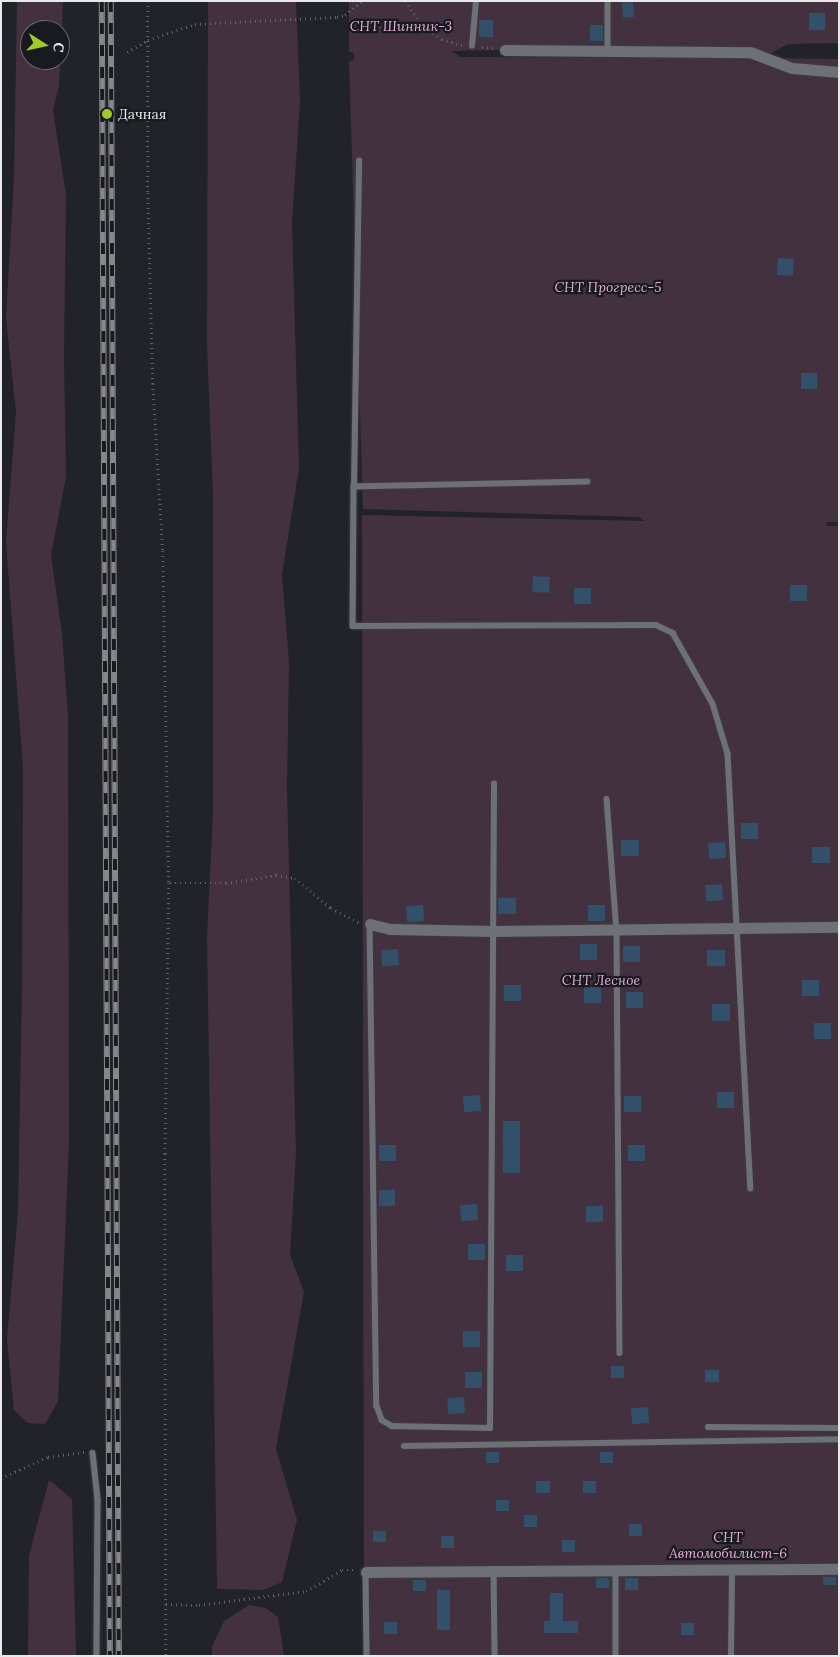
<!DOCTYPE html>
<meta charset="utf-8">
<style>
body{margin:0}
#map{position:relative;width:840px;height:1657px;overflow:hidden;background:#222329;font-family:Lora,serif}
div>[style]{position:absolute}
.green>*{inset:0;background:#43313f}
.building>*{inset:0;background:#325069;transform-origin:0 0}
.path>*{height:2.5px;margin-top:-1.25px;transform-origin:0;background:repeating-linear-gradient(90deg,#616267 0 1px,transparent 0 5px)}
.roads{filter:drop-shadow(0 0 1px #3c3d41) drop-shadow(0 0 1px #3c3d41)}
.lane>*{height:5.5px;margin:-2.75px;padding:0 2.75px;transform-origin:2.75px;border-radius:2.75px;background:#6e7077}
.street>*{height:11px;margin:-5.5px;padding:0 5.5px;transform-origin:5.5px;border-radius:5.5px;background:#6e7077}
.rail>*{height:5.5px;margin-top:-2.75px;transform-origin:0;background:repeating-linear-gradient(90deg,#181a1f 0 11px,#87888c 0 22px);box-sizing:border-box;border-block:1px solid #87888c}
.dots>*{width:14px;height:14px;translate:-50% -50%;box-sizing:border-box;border:2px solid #181a1f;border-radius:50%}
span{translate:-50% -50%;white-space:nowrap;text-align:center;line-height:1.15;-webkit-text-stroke:4.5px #181a1f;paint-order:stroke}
.park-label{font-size:14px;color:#e3add8;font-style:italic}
.poi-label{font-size:14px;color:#e8e9ec}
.left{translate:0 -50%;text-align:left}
.frame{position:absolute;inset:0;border:2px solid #e8e9ec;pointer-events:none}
.north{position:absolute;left:20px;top:20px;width:50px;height:50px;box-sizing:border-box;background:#181a1f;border:1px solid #6b6d71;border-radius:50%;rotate:100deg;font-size:14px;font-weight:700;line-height:20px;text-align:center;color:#e8e9ec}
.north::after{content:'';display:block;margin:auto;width:18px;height:22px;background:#a1c92a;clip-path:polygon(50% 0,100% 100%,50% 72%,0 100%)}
</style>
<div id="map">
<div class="green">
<i style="clip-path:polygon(evenodd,17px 1px,63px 1px,59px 85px,53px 110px,66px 195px,64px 357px,66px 477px,51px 555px,62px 634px,68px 716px,69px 1142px,58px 1401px,45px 1424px,28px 1423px,14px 1410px,7px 1340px,18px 1211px,22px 987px,23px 768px,6px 542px,16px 412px,6px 318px,14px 177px,17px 1px,30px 30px,60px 30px,60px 60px,30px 60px,30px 30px)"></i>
<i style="clip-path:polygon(208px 1px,296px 1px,300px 101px,292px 222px,299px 468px,282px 575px,289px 662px,287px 789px,296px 1153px,290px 1255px,304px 1292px,276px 1449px,297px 1520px,282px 1582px,263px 1590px,217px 1589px,207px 936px,213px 814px,213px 497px,207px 344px)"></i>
<i style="clip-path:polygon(evenodd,349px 1px,839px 1px,839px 43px,788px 44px,762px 58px,839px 59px,839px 522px,826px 522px,827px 526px,839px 526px,839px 1656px,364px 1656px,362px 515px,644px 521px,639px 517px,363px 509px,349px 61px,354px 60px,354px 53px,349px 52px,349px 1px,642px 47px,708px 58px,460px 57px,451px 51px,642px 47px)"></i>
<i style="clip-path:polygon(49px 1480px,72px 1499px,76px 1656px,28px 1656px,29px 1556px)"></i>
<i style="clip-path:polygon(249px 1605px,266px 1608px,278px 1617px,284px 1656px,212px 1656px,212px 1647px,224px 1621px)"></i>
</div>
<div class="building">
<i style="left:633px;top:2px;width:15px;height:11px;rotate:86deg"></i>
<i style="left:809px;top:13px;width:16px;height:17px"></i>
<i style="left:479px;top:20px;width:14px;height:17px"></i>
<i style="left:590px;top:25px;width:13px;height:16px"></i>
<i style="left:778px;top:258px;width:16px;height:17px;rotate:4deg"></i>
<i style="left:801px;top:373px;width:16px;height:16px"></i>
<i style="left:533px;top:576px;width:17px;height:16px;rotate:3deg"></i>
<i style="left:790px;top:585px;width:17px;height:16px"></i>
<i style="left:574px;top:588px;width:17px;height:16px"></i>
<i style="left:741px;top:823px;width:17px;height:16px"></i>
<i style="left:639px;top:840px;width:16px;height:18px;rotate:90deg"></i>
<i style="left:725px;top:842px;width:16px;height:17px;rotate:86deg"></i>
<i style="left:812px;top:847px;width:18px;height:16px"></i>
<i style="left:722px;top:884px;width:16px;height:17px;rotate:86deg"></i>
<i style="left:516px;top:898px;width:16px;height:18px;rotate:90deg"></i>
<i style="left:423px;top:905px;width:16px;height:17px;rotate:86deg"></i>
<i style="left:588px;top:905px;width:17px;height:16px"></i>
<i style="left:580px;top:944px;width:17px;height:16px"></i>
<i style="left:640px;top:946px;width:16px;height:17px;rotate:90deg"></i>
<i style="left:398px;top:949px;width:16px;height:17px;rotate:86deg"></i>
<i style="left:725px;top:950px;width:16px;height:18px;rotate:90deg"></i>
<i style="left:802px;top:980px;width:17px;height:16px"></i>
<i style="left:504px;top:985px;width:17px;height:16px"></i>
<i style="left:584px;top:987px;width:17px;height:16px"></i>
<i style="left:626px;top:992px;width:17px;height:16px"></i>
<i style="left:712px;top:1004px;width:18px;height:17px"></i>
<i style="left:814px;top:1023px;width:17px;height:16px"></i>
<i style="left:717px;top:1092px;width:17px;height:16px"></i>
<i style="left:480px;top:1095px;width:16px;height:17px;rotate:86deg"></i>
<i style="left:624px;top:1096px;width:17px;height:16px"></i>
<i style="left:520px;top:1121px;width:52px;height:17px;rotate:90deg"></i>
<i style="left:396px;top:1145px;width:16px;height:17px;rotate:90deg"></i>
<i style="left:645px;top:1145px;width:16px;height:17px;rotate:90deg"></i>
<i style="left:379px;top:1190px;width:16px;height:16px"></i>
<i style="left:477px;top:1204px;width:16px;height:17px;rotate:86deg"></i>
<i style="left:603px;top:1206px;width:16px;height:17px;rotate:90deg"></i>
<i style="left:468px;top:1244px;width:17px;height:16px"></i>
<i style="left:506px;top:1255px;width:17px;height:16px"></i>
<i style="left:480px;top:1331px;width:16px;height:17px;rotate:90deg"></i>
<i style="left:611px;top:1366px;width:13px;height:12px"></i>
<i style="left:705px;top:1370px;width:14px;height:12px"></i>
<i style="left:482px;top:1372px;width:16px;height:17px;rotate:90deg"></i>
<i style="left:464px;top:1397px;width:16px;height:17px;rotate:86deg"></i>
<i style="left:648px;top:1407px;width:16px;height:17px;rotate:86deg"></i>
<i style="left:486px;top:1452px;width:13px;height:11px"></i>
<i style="left:600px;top:1452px;width:13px;height:11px"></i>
<i style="left:536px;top:1481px;width:14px;height:12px"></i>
<i style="left:583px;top:1481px;width:13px;height:12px"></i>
<i style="left:496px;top:1500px;width:13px;height:11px"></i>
<i style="left:524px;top:1515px;width:13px;height:12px"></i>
<i style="left:629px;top:1524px;width:13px;height:12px"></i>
<i style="left:373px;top:1531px;width:13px;height:11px"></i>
<i style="left:441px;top:1536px;width:13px;height:12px"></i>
<i style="left:562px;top:1540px;width:13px;height:12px"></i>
<i style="left:823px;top:1577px;width:13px;height:8px"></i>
<i style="left:596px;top:1578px;width:13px;height:10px"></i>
<i style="left:625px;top:1578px;width:13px;height:12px"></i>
<i style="left:413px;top:1580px;width:13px;height:11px"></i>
<i style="left:437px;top:1590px;width:13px;height:40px"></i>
<i style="clip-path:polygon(550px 1593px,563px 1593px,563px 1621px,578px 1621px,578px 1633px,544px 1633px,544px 1621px,550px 1621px)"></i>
<i style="left:384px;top:1622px;width:13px;height:12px"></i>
<i style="left:681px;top:1623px;width:13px;height:12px"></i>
</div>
<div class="path">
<i style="left:148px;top:1px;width:192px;rotate:90deg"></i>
<i style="left:148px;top:193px;width:191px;rotate:88.5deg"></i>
<i style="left:153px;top:384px;width:167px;rotate:86.6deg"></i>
<i style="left:163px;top:551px;width:332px;rotate:89deg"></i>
<i style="left:169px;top:883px;width:271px;rotate:90.8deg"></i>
<i style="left:165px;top:1154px;width:502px;rotate:89.89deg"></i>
<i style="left:406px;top:1px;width:27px;rotate:57deg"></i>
<i style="left:421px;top:24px;width:26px;rotate:36deg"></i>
<i style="left:442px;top:39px;width:21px;rotate:17deg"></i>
<i style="left:482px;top:47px;width:12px;rotate:5deg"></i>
<i style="left:127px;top:52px;width:24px;rotate:-30deg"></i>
<i style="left:148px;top:40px;width:50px;rotate:-18.8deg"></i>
<i style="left:195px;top:24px;width:142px;rotate:-2.8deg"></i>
<i style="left:337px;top:17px;width:8px;rotate:-14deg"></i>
<i style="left:345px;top:15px;width:23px;rotate:-38deg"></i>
<i style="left:170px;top:883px;width:56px"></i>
<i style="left:226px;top:883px;width:51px;rotate:-9.1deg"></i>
<i style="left:276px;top:875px;width:19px;rotate:9deg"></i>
<i style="left:295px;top:878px;width:47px;rotate:39.8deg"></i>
<i style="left:331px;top:908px;width:31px;rotate:27deg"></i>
<i style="left:1px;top:1478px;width:51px;rotate:-24.1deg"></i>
<i style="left:48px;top:1457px;width:37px;rotate:-8deg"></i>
<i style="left:166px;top:1604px;width:33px;rotate:2deg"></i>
<i style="left:199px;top:1605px;width:108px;rotate:-7.5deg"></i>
<i style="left:306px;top:1591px;width:42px;rotate:-30.3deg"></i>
<i style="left:342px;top:1570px;width:13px"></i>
</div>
<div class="roads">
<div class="lane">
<i style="left:608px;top:1px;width:48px;rotate:90deg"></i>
<i style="left:472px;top:46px;width:45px;rotate:-84.9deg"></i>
<i style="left:588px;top:482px;width:234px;rotate:178.8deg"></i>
<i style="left:354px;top:487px;width:139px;rotate:90.4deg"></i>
<i style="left:353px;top:626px;width:303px;rotate:-0.2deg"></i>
<i style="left:656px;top:625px;width:19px;rotate:25deg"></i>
<i style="left:673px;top:633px;width:81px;rotate:60.6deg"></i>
<i style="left:713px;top:704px;width:52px;rotate:73.3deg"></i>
<i style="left:728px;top:754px;width:435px;rotate:87deg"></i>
<i style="left:354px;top:487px;width:326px;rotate:-89.1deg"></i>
<i style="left:607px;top:799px;width:132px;rotate:85.7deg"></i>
<i style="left:617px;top:931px;width:422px;rotate:89.6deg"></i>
<i style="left:370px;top:924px;width:482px;rotate:89.2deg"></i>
<i style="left:377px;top:1406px;width:15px;rotate:70deg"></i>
<i style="left:382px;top:1420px;width:12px;rotate:31deg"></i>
<i style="left:392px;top:1426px;width:98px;rotate:1.2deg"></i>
<i style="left:490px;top:1428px;width:644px;rotate:-89.64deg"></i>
<i style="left:708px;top:1427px;width:131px;rotate:0.4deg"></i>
<i style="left:404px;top:1446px;width:435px;rotate:-0.9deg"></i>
<i style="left:93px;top:1453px;width:47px;rotate:83.9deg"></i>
<i style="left:98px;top:1500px;width:156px;rotate:90.4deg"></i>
<i style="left:494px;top:1569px;width:87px;rotate:89.3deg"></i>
<i style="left:616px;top:1570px;width:86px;rotate:90deg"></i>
<i style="left:366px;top:1572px;width:84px;rotate:89.3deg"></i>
<i style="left:731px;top:1656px;width:86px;rotate:-89.3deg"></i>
</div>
<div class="street">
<i style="left:505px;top:50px;width:245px;rotate:0.5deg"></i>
<i style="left:750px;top:52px;width:45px;rotate:20.9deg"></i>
<i style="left:792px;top:68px;width:47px;rotate:4.9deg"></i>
<i style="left:370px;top:924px;width:21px;rotate:14deg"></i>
<i style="left:390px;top:929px;width:103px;rotate:1.1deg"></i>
<i style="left:493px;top:931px;width:346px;rotate:-0.7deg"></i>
<i style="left:366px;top:1572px;width:473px;rotate:-0.4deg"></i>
</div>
</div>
<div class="rail">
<i style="left:102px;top:1px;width:1655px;rotate:89.72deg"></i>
<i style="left:111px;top:1px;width:1655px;rotate:89.72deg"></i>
</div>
<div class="dots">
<i style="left:107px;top:114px;background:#a1c92a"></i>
</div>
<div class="park-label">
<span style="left:401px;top:26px">СНТ Шинник-3</span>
<span style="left:608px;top:287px">СНТ Прогресс-5</span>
<span style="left:601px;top:980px">СНТ Лесное</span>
<span style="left:728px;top:1545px">СНТ<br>Автомобилист-6</span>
</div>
<div class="poi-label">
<span class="left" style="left:118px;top:114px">Дачная</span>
</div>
<div class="frame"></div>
<div class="north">С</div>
</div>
